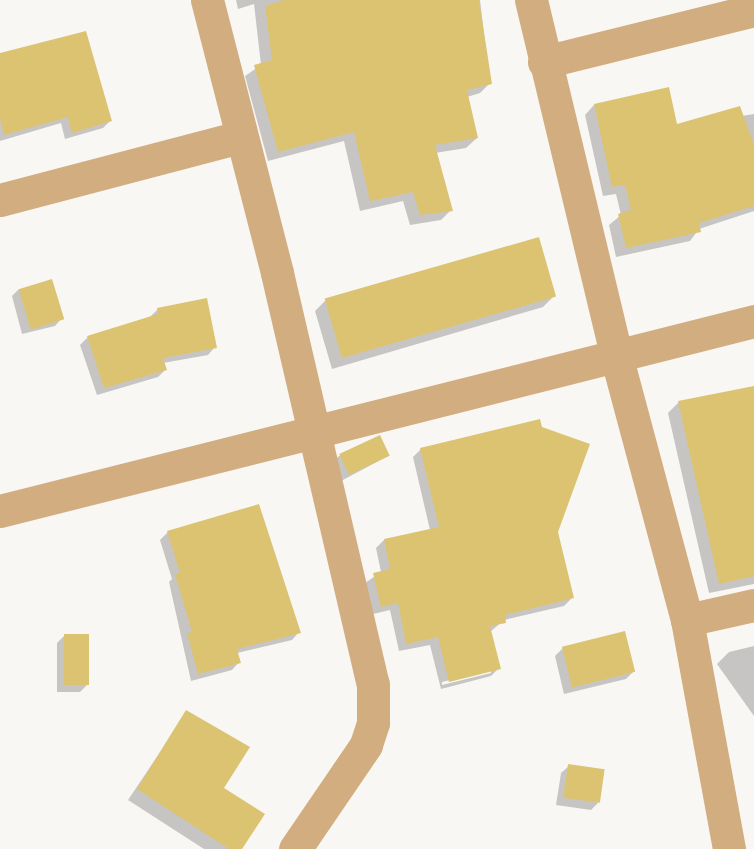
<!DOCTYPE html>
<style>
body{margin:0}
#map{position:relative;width:754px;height:849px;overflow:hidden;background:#f8f7f4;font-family:"DejaVu Sans",sans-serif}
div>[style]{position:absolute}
.shadow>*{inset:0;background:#0003}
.building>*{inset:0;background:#dcc372;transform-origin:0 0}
.minor>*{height:33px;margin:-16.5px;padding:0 16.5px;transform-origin:16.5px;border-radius:16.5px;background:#d2ad7f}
span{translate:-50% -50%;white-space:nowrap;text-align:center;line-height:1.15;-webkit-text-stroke:6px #fff;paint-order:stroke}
</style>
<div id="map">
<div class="shadow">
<i style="clip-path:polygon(236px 0,480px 0,490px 83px,480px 93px,467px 97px,477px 138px,466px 148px,435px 153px,451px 210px,441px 220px,410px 225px,403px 201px,360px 211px,344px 141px,268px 161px,245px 76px,261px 65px,254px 4px,238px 9px)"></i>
<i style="clip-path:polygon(0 54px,110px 121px,103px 128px,65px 139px,61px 123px,0 141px)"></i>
<i style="clip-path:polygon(594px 105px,676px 126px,754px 114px,754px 211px,699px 229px,690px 241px,616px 257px,609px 225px,621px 215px,616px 194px,603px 196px,585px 115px)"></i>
<i style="clip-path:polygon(19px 289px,62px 318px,55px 326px,22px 334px,12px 296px)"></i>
<i style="clip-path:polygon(554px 296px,543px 307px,332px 369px,315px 311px,326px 300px)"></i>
<i style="clip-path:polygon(158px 309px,215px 347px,208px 355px,163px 363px,165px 370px,158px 377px,97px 395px,80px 345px,88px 337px,150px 317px)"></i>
<i style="clip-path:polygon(754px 388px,754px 584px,709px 593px,668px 413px,678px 403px)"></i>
<i style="clip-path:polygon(evenodd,421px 449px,556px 532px,572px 598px,564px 606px,504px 620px,490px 632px,499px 668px,491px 676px,441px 689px,430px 645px,399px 651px,390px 610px,373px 614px,365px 583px,381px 572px,376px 548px,384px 540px,430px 530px,413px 457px,421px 449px,491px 670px,491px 673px,442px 685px,442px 682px,491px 670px)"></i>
<i style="clip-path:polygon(339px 456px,388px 456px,341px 481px,336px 459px)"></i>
<i style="clip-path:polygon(168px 532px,299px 632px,292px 640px,237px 653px,239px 662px,232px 670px,191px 681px,169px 582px,172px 579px,160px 540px)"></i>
<i style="clip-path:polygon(64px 636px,88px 684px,80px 692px,57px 692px,57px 643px)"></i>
<i style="clip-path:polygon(754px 646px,754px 716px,717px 664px,729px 652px)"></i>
<i style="clip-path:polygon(563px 648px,633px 672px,626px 679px,564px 694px,555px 656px)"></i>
<i style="clip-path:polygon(187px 712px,222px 788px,240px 849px,204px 849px,128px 800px)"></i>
<i style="clip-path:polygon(569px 766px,598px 803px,591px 810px,556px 805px,561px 773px)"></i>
</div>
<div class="building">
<i style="clip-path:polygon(284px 0,479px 0,492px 84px,467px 90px,478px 138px,435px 145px,453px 211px,420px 215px,413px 192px,370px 201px,354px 132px,278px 152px,254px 65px,272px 60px,265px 6px)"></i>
<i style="clip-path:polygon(86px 31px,112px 121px,72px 133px,68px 117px,4px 135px,0 119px,0 53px)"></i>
<i style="clip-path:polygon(669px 87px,677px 124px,740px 106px,754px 145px,754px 206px,699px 223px,701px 232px,626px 248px,618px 214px,631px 210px,625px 185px,612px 187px,594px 104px)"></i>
<i style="left:539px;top:237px;width:62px;height:223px;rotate:74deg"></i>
<i style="left:52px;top:279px;width:42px;height:35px;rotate:73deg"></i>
<i style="clip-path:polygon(207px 298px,217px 348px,163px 358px,167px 370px,104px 388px,87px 336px,158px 314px,157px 308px)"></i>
<i style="clip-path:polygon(754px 386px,754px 576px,719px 584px,678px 401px)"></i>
<i style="clip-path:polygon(540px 419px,542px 427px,590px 444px,558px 532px,574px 598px,505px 615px,506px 623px,490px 626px,501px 669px,449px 682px,438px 637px,406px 644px,398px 603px,381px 607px,373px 573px,390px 569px,384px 539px,439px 527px,420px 448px)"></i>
<i style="left:380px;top:435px;width:23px;height:45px;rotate:65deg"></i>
<i style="clip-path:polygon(259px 504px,301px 633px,237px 649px,241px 663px,198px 674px,187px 633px,192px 632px,175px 574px,180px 573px,167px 531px)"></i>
<i style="left:625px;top:631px;width:42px;height:65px;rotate:76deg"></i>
<i style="left:64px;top:634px;width:25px;height:51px"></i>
<i style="clip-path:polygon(186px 710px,250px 747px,224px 788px,265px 814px,242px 849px,229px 849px,137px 789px)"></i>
<i style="left:568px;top:764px;width:37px;height:34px;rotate:8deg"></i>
</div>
<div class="minor">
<i style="left:207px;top:0;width:282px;rotate:75.6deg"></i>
<i style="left:277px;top:273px;width:422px;rotate:76.9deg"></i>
<i style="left:373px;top:684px;width:39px;rotate:90deg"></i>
<i style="left:373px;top:723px;width:23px;rotate:108deg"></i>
<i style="left:366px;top:745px;width:126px;rotate:124.3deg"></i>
<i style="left:531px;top:0;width:365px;rotate:76.5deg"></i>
<i style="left:616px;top:355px;width:274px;rotate:75deg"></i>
<i style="left:687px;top:620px;width:233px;rotate:79.6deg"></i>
<i style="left:544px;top:62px;width:216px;rotate:-13.9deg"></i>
<i style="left:0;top:200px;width:248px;rotate:-14.7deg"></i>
<i style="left:0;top:511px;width:778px;rotate:-14.14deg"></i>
<i style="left:687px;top:620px;width:69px;rotate:-12.6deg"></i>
</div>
</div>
